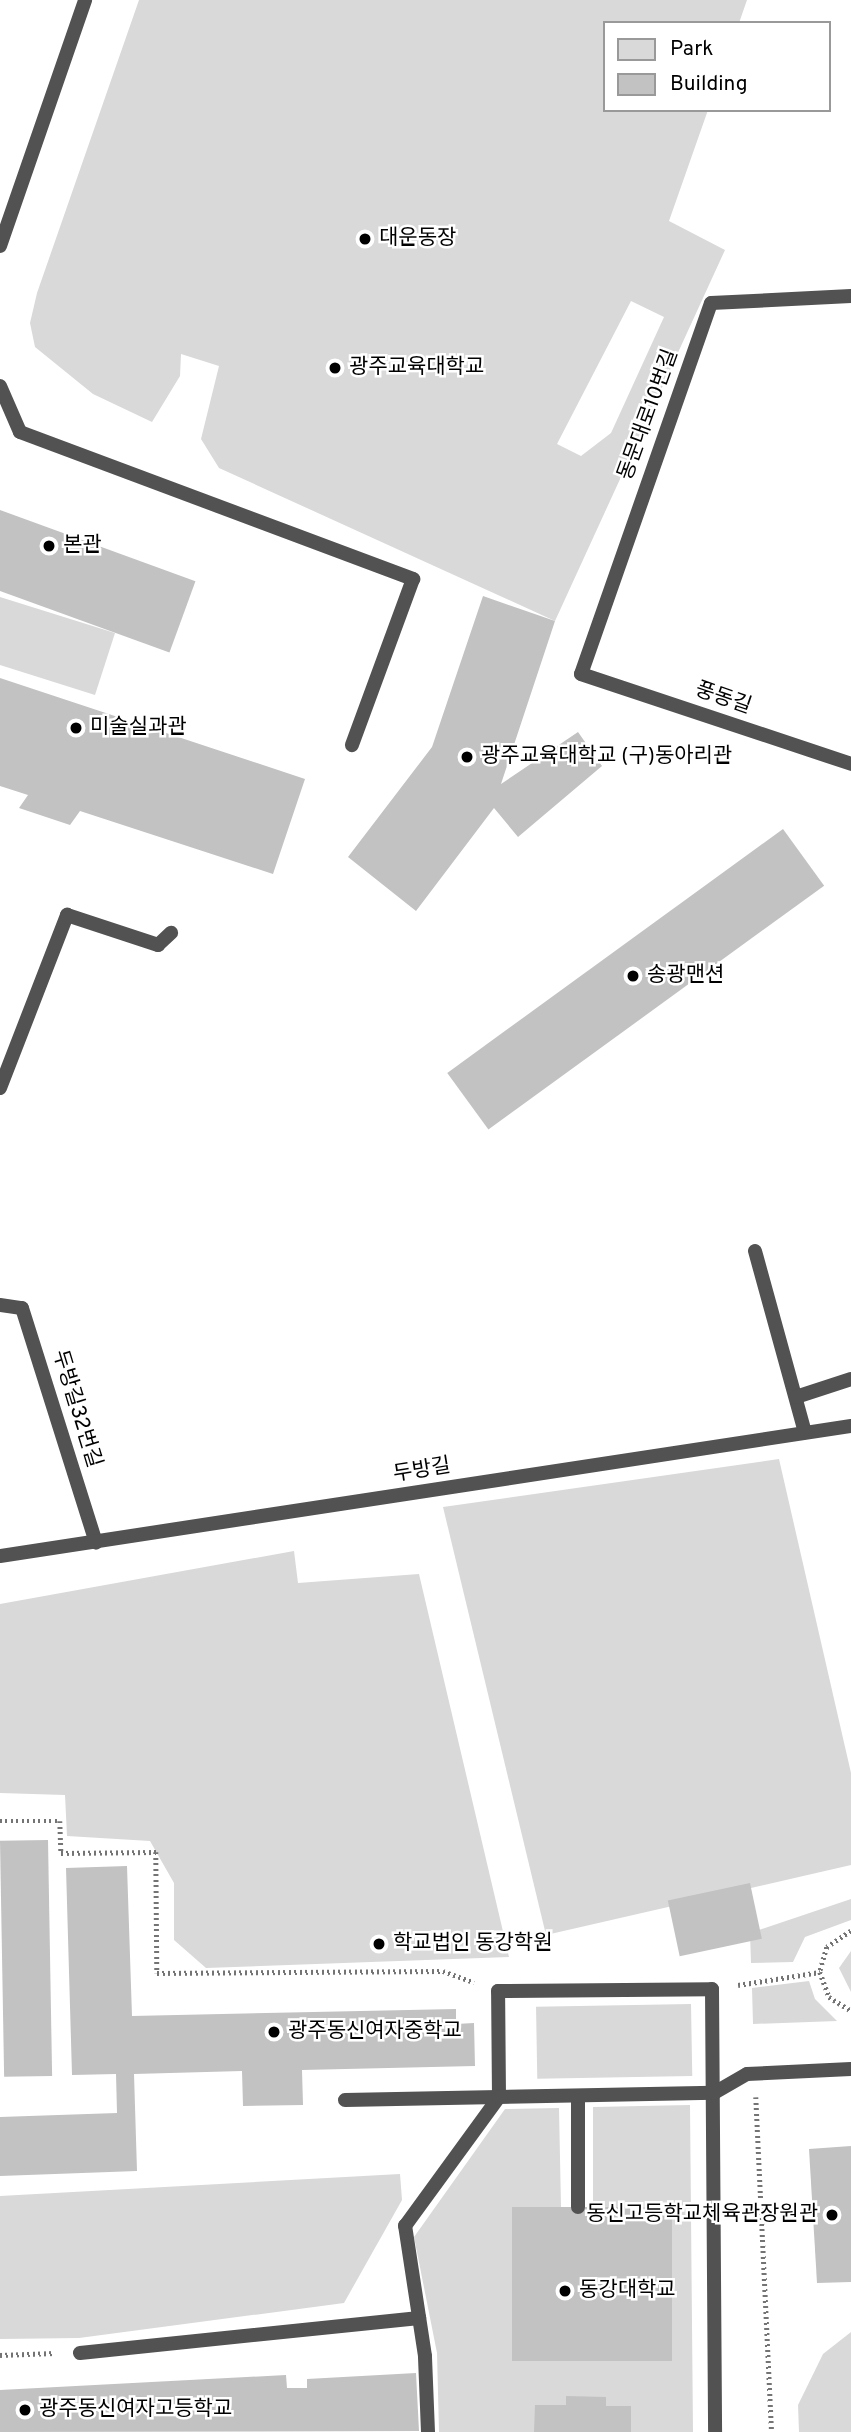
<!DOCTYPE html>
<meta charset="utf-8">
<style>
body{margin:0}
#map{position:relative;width:851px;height:2432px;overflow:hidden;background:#fff;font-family:Overpass,"Noto Sans KR",sans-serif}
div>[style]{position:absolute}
.green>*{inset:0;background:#d9d9d9;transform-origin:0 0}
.building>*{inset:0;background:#c2c2c2;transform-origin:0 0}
.path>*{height:4.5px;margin-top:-2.25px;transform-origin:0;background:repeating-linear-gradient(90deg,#747474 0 2px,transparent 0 5.5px)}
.lane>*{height:14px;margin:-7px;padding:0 7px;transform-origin:7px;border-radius:7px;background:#525252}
.dots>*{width:19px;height:19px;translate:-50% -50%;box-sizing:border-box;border:4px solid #fff;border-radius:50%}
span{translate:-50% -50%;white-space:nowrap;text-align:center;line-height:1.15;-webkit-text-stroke:5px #fff;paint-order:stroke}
.poi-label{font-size:21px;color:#000}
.left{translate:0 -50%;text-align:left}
.right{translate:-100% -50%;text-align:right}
.street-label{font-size:21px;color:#000}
.legend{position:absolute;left:603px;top:21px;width:228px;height:91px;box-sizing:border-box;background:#fff;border:2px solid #999;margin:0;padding:9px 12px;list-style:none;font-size:21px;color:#000}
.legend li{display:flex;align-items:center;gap:14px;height:35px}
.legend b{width:35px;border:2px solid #999}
</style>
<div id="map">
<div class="green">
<i style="clip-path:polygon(evenodd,139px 0,747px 0,739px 23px,604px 23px,604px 110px,708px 110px,669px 221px,725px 250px,555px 621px,219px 468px,201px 439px,219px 366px,181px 354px,180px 376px,152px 422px,93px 394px,35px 347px,30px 323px,37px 293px,139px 0,631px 301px,664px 317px,611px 433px,581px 456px,557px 444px,631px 301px)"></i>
<i style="clip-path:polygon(0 597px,115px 633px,95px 695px,0 665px)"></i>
<i style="clip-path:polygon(779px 1459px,851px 1773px,851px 1865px,546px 1935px,443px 1507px)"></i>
<i style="clip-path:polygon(294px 1551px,298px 1583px,419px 1574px,509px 1957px,206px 1968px,174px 1940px,174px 1883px,150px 1841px,67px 1836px,65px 1795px,0 1793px,0 1604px)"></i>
<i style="clip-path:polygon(851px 1899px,851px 1920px,805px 1937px,793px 1962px,751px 1963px,750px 1933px)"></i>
<i style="clip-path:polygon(851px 1951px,851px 1992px,839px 1968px)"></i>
<i style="clip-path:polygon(809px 1981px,815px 1999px,837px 2021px,753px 2024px,752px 1988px)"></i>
<i style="left:691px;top:2004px;width:72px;height:155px;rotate:89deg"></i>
<i style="clip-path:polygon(690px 2105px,693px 2432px,439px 2432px,437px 2353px,414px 2237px,505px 2109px,559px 2108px,561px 2207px,593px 2207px,593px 2107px)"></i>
<i style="clip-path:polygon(400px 2174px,402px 2200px,344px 2303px,79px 2338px,0 2339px,0 2196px)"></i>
<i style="clip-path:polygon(851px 2332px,851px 2432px,799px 2432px,798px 2405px,823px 2354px)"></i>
</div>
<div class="building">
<i style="left:0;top:510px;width:208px;height:76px;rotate:20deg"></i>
<i style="clip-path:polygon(483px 596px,555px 621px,501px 784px,578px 732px,602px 766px,518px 837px,494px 808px,416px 911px,348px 857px,432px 747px)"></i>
<i style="clip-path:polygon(0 678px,305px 779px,273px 874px,80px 811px,70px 825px,19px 808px,28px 795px,0 786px)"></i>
<i style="left:783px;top:829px;width:70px;height:415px;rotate:54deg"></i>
<i style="left:48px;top:1840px;width:236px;height:48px;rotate:89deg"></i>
<i style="clip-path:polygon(127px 1866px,132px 2016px,456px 2009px,456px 2024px,474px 2023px,475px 2066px,302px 2070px,303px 2105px,243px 2106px,242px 2071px,134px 2074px,137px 2171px,0 2176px,0 2117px,117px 2113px,116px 2074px,72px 2075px,66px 1868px)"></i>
<i style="left:750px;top:1883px;width:57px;height:84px;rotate:78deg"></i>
<i style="clip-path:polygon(851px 2146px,851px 2282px,817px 2283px,809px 2149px)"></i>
<i style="left:512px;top:2207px;width:160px;height:154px"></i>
<i style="clip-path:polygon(416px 2373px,419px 2431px,0 2432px,0 2390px,286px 2375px,287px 2388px,307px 2388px,307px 2379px)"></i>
<i style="clip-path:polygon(566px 2396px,606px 2397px,606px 2406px,631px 2406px,631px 2432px,534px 2432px,535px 2405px,566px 2405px)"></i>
</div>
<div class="path">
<i style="left:0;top:1821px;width:60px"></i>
<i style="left:60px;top:1821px;width:32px;rotate:88deg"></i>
<i style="left:61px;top:1853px;width:95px;rotate:-0.6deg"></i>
<i style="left:156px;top:1852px;width:121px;rotate:89.5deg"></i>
<i style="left:157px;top:1973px;width:286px;rotate:-0.4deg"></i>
<i style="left:443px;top:1971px;width:33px;rotate:20deg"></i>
<i style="left:851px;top:1931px;width:29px;rotate:146deg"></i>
<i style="left:827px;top:1947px;width:26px;rotate:106deg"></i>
<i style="left:820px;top:1972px;width:27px;rotate:70deg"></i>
<i style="left:829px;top:1997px;width:26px;rotate:32deg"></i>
<i style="left:738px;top:1985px;width:83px;rotate:-9deg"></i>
<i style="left:756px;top:2097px;width:335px;rotate:87.3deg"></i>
<i style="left:0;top:2355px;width:55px;rotate:-2.1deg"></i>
</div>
<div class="lane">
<i style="left:0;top:246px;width:260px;rotate:-70.9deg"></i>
<i style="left:851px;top:296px;width:140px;rotate:177.1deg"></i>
<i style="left:711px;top:303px;width:393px;rotate:109.3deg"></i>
<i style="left:581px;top:674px;width:285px;rotate:18.4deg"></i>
<i style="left:0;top:386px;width:50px;rotate:66.5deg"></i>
<i style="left:20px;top:432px;width:420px;rotate:20.5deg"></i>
<i style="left:413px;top:579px;width:177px;rotate:110.2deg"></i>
<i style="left:0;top:1088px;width:186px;rotate:-68.8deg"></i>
<i style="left:67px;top:915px;width:96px;rotate:18.2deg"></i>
<i style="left:158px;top:945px;width:18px;rotate:-43deg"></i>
<i style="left:755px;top:1251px;width:188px;rotate:74.6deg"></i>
<i style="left:0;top:1305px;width:22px;rotate:8deg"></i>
<i style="left:22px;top:1308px;width:246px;rotate:72.5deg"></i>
<i style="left:796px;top:1397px;width:58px;rotate:-18.1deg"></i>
<i style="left:0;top:1556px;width:861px;rotate:-8.69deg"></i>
<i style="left:578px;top:2096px;width:111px;rotate:90deg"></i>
<i style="left:345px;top:2100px;width:154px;rotate:-1.1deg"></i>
<i style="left:499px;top:2097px;width:106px;rotate:-90.5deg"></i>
<i style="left:498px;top:1991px;width:214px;rotate:-0.5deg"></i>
<i style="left:712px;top:1989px;width:443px;rotate:89.6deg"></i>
<i style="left:80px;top:2353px;width:341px;rotate:-5.9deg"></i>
<i style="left:428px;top:2432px;width:76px;rotate:-92.3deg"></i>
<i style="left:425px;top:2356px;width:132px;rotate:-98.7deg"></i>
<i style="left:405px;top:2226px;width:160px;rotate:-53.9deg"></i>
<i style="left:499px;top:2097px;width:215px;rotate:-1.1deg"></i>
<i style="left:714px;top:2093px;width:38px;rotate:-30deg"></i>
<i style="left:747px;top:2074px;width:104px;rotate:-2.8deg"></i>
</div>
<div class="dots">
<i style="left:365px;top:239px;background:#000"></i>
<i style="left:335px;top:368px;background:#000"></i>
<i style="left:49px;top:546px;background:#000"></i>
<i style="left:76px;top:728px;background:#000"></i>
<i style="left:467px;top:757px;background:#000"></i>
<i style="left:633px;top:976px;background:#000"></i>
<i style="left:379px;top:1944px;background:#000"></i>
<i style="left:274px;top:2032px;background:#000"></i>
<i style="left:832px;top:2215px;background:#000"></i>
<i style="left:565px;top:2291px;background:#000"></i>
<i style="left:25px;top:2410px;background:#000"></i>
</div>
<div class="poi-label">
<span class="left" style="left:379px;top:239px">대운동장</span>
<span class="left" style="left:349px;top:368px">광주교육대학교</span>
<span class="left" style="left:63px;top:546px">본관</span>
<span class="left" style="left:90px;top:728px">미술실과관</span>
<span class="left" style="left:481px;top:757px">광주교육대학교 (구)동아리관</span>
<span class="left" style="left:647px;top:976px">송광맨션</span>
<span class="left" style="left:393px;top:1944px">학교법인 동강학원</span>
<span class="left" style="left:288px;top:2032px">광주동신여자중학교</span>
<span class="right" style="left:818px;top:2215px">동신고등학교체육관장원관</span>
<span class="left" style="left:579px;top:2291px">동강대학교</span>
<span class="left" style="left:39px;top:2410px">광주동신여자고등학교</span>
</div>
<div class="street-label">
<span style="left:649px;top:415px;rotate:-70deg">동문대로10번길</span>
<span style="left:723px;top:699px;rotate:19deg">풍동길</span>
<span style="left:76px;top:1409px;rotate:73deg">두방길32번길</span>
<span style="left:422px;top:1471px;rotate:-9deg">두방길</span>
</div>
<ul class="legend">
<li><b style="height:19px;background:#d9d9d9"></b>Park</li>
<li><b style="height:19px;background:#c2c2c2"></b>Building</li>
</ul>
</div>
